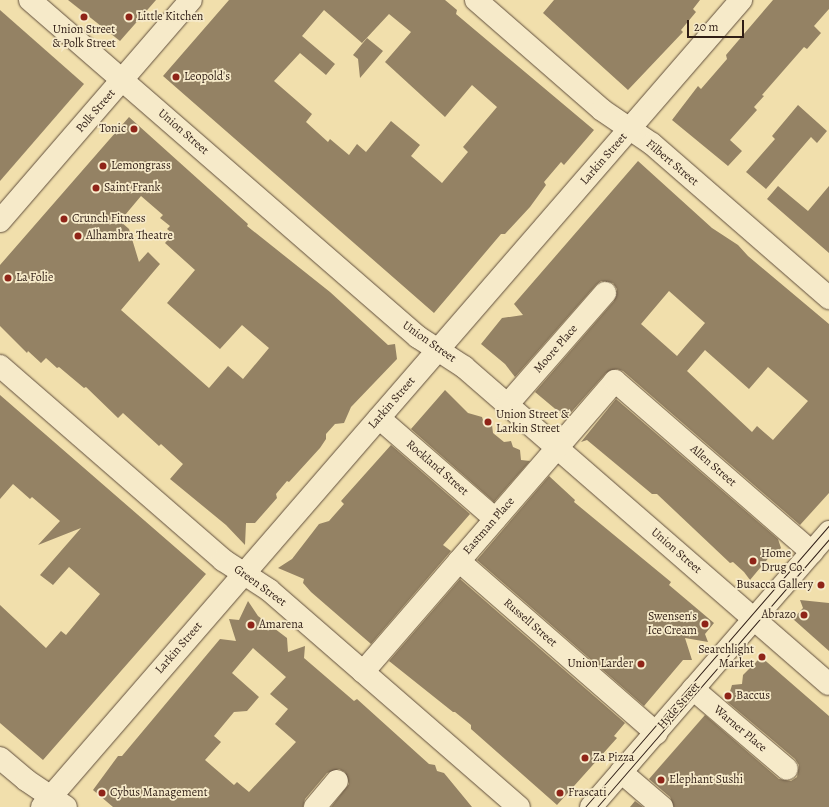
<!DOCTYPE html>
<style>
body{margin:0}
#map{position:relative;width:829px;height:807px;overflow:hidden;background:#f1dfac;font-family:Alegreya,serif}
div>[style]{position:absolute}
.building>*{inset:0;background:#948264}
.roads{filter:drop-shadow(0 0 1px #604e3c) drop-shadow(0 0 1px #604e3c)}
.minor>*{height:22px;margin:-11px;padding:0 11px;transform-origin:11px;border-radius:11px;background:#f6eac9}
.tram>*{height:1px;margin:-0.5px;padding:0 0.5px;transform-origin:0.5px;border-radius:0.5px;background:#301e16}
.dots>*{width:11px;height:11px;translate:-50% -50%;box-sizing:border-box;border:2px solid #f6eac9;border-radius:50%}
span{translate:-50% -50%;white-space:nowrap;text-align:center;line-height:1.15;-webkit-text-stroke:3.5px #f6eac9;paint-order:stroke}
.poi-label{font-size:12px;color:#301e16}
.left{translate:0 -50%;text-align:left}
.right{translate:-100% -50%;text-align:right}
.street-label{font-size:12px;color:#301e16}
.scale{position:absolute;left:687px;top:20px;width:57px;height:18px;box-sizing:border-box;border:2px solid #301e16;border-top:0;padding-left:5px;font-size:12px;line-height:14px;white-space:nowrap;color:#301e16;-webkit-text-stroke:3px #f6eac9;paint-order:stroke}
</style>
<div id="map">
<div class="building">
<i style="clip-path:polygon(68px 0,156px 0,120px 41px)"></i>
<i style="clip-path:polygon(evenodd,229px 0,445px 0,457px 10px,456px 14px,594px 130px,564px 165px,561px 162px,544px 182px,546px 185px,530px 207px,505px 234px,501px 234px,434px 313px,163px 76px,229px 0,324px 10px,362px 43px,389px 14px,411px 32px,385px 62px,445px 117px,472px 85px,497px 107px,463px 147px,468px 152px,442px 183px,411px 156px,420px 145px,391px 121px,366px 152px,357px 144px,349px 155px,330px 139px,328px 142px,306px 122px,312px 114px,274px 81px,300px 53px,326px 75px,335px 64px,302px 36px,324px 10px)"></i>
<i style="clip-path:polygon(554px 0,700px 0,693px 9px,696px 12px,681px 30px,683px 32px,628px 90px,543px 13px)"></i>
<i style="clip-path:polygon(773px 0,829px 0,829px 9px,814px 26px,821px 33px,807px 49px,804px 47px,762px 95px,764px 96px,754px 107px,757px 110px,730px 140px,742px 151px,728px 166px,672px 120px,698px 86px,701px 89px,727px 59px,726px 55px)"></i>
<i style="clip-path:polygon(0 10px,84px 84px,0 181px)"></i>
<i style="clip-path:polygon(367px 38px,383px 51px,360px 78px,358px 59px,353px 55px)"></i>
<i style="clip-path:polygon(798px 105px,827px 131px,817px 143px,811px 137px,766px 189px,746px 172px,775px 139px,772px 136px)"></i>
<i style="clip-path:polygon(evenodd,129px 117px,248px 224px,247px 226px,330px 292px,388px 345px,395px 344px,397px 359px,351px 407px,344px 423px,335px 424px,326px 434px,326px 439px,320px 448px,289px 482px,287px 481px,276px 494px,277px 498px,255px 523px,246px 523px,245px 545px,226px 525px,170px 479px,183px 464px,161px 444px,159px 446px,123px 413px,118px 418px,86px 387px,84px 388px,59px 367px,57px 368px,46px 358px,41px 363px,28px 351px,27px 353px,0 326px,0 265px,129px 117px,141px 196px,163px 215px,160px 218px,170px 226px,167px 229px,173px 234px,165px 243px,195px 270px,167px 303px,220px 349px,242px 325px,269px 348px,243px 379px,228px 366px,209px 388px,121px 310px,160px 264px,148px 252px,139px 262px,129px 229px,120px 221px,141px 196px)"></i>
<i style="clip-path:polygon(evenodd,638px 161px,712px 228px,738px 245px,748px 256px,829px 324px,829px 493px,800px 525px,623px 371px,617px 369px,606px 373px,566px 418px,535px 392px,614px 301px,617px 289px,613px 283px,601px 281px,596px 285px,515px 377px,505px 364px,481px 344px,502px 318px,523px 315px,514px 304px,638px 161px,669px 291px,705px 323px,677px 356px,641px 324px,669px 291px,638px 161px,705px 350px,749px 389px,768px 367px,808px 401px,773px 440px,757px 426px,752px 432px,687px 371px,705px 350px)"></i>
<i style="clip-path:polygon(778px 186px,808px 211px,829px 186px,829px 253px,767px 199px)"></i>
<i style="clip-path:polygon(445px 390px,468px 413px,482px 417px,484px 423px,492px 425px,493px 433px,504px 442px,511px 441px,513px 447px,520px 450px,521px 460px,530px 461px,494px 502px,411px 429px)"></i>
<i style="clip-path:polygon(0 395px,206px 574px,43px 760px,0 723px,0 605px,46px 648px,61px 631px,66px 635px,100px 594px,69px 567px,53px 585px,40px 575px,81px 528px,38px 545px,60px 521px,32px 497px,30px 499px,13px 484px,0 499px)"></i>
<i style="clip-path:polygon(616px 399px,778px 539px,781px 548px,775px 555px,771px 555px,750px 580px,744px 572px,733px 562px,730px 563px,657px 494px,652px 494px,587px 440px,581px 442px)"></i>
<i style="clip-path:polygon(391px 445px,470px 514px,443px 545px,451px 551px,371px 644px,311px 592px,303px 583px,304px 579px,278px 568px,292px 559px,319px 524px,329px 521px,344px 504px,341px 501px)"></i>
<i style="clip-path:polygon(549px 476px,575px 500px,574px 502px,671px 582px,669px 585px,714px 623px,705px 634px,708px 642px,685px 638px,692px 660px,683px 660px,644px 706px,477px 560px)"></i>
<i style="clip-path:polygon(460px 579px,625px 723px,614px 736px,617px 738px,557px 805px,471px 729px,471px 725px,455px 712px,453px 712px,389px 661px)"></i>
<i style="clip-path:polygon(800px 600px,829px 603px,829px 651px,793px 619px,803px 608px)"></i>
<i style="clip-path:polygon(evenodd,248px 601px,258px 616px,287px 638px,288px 652px,305px 646px,304px 658px,354px 701px,357px 699px,429px 764px,435px 765px,437px 771px,444px 773px,472px 807px,331px 807px,349px 784px,345px 772px,339px 769px,327px 773px,305px 799px,303px 807px,113px 807px,93px 790px,118px 756px,122px 756px,220px 639px,236px 641px,229px 619px,239px 620px,248px 601px,253px 648px,286px 677px,270px 694px,288px 709px,275px 724px,296px 742px,249px 792px,237px 782px,234px 785px,205px 760px,221px 742px,214px 736px,234px 712px,247px 711px,259px 697px,232px 673px,253px 648px)"></i>
<i style="clip-path:polygon(761px 657px,829px 716px,829px 807px,674px 807px,670px 797px,649px 779px,705px 715px,779px 779px,791px 781px,797px 777px,799px 765px,795px 759px,724px 699px,728px 698px,732px 685px,742px 684px,743px 675px)"></i>
<i style="clip-path:polygon(635px 801px,643px 807px,630px 807px)"></i>
</div>
<div class="roads">
<div class="minor">
<i style="left:30px;top:0;width:514px;rotate:40.98deg"></i>
<i style="left:418px;top:337px;width:55px;rotate:33.1deg"></i>
<i style="left:464px;top:367px;width:483px;rotate:41deg"></i>
<i style="left:476px;top:0;width:167px;rotate:41.1deg"></i>
<i style="left:602px;top:110px;width:60px;rotate:34.2deg"></i>
<i style="left:652px;top:144px;width:235px;rotate:41deg"></i>
<i style="left:0;top:221px;width:292px;rotate:-49.2deg"></i>
<i style="left:0;top:366px;width:296px;rotate:41deg"></i>
<i style="left:223px;top:560px;width:55px;rotate:33.1deg"></i>
<i style="left:269px;top:590px;width:331px;rotate:41deg"></i>
<i style="left:507px;top:405px;width:149px;rotate:-48.8deg"></i>
<i style="left:379px;top:418px;width:154px;rotate:41deg"></i>
<i style="left:459px;top:561px;width:262px;rotate:41.1deg"></i>
<i style="left:363px;top:672px;width:385px;rotate:-49.1deg"></i>
<i style="left:615px;top:381px;width:261px;rotate:41deg"></i>
<i style="left:693px;top:689px;width:123px;rotate:40.4deg"></i>
<i style="left:0;top:758px;width:34px;rotate:40deg"></i>
<i style="left:26px;top:780px;width:48px;rotate:34deg"></i>
<i style="left:621px;top:772px;width:54px;rotate:40.5deg"></i>
<i style="left:42px;top:807px;width:1068px;rotate:-49.1deg"></i>
<i style="left:315px;top:807px;width:34px;rotate:-50deg"></i>
<i style="left:591px;top:807px;width:364px;rotate:-49.1deg"></i>
</div>
</div>
<div class="tram">
<i style="left:585px;top:807px;width:373px;rotate:-49.1deg"></i>
<i style="left:597px;top:807px;width:354px;rotate:-49.1deg"></i>
</div>
<div class="dots">
<i style="left:84px;top:17px;background:#8f2418"></i>
<i style="left:129px;top:17px;background:#8f2418"></i>
<i style="left:176px;top:77px;background:#8f2418"></i>
<i style="left:134px;top:129px;background:#8f2418"></i>
<i style="left:103px;top:166px;background:#8f2418"></i>
<i style="left:96px;top:188px;background:#8f2418"></i>
<i style="left:64px;top:219px;background:#8f2418"></i>
<i style="left:78px;top:236px;background:#8f2418"></i>
<i style="left:8px;top:278px;background:#8f2418"></i>
<i style="left:488px;top:422px;background:#8f2418"></i>
<i style="left:753px;top:561px;background:#8f2418"></i>
<i style="left:821px;top:585px;background:#8f2418"></i>
<i style="left:804px;top:615px;background:#8f2418"></i>
<i style="left:705px;top:624px;background:#8f2418"></i>
<i style="left:251px;top:625px;background:#8f2418"></i>
<i style="left:762px;top:657px;background:#8f2418"></i>
<i style="left:641px;top:664px;background:#8f2418"></i>
<i style="left:728px;top:696px;background:#8f2418"></i>
<i style="left:585px;top:758px;background:#8f2418"></i>
<i style="left:661px;top:780px;background:#8f2418"></i>
<i style="left:102px;top:793px;background:#8f2418"></i>
<i style="left:560px;top:793px;background:#8f2418"></i>
</div>
<div class="poi-label">
<span class="left" style="left:137px;top:17px">Little Kitchen</span>
<span style="left:84px;top:37px">Union Street<br>&amp; Polk Street</span>
<span class="left" style="left:184px;top:77px">Leopold's</span>
<span class="right" style="left:126px;top:129px">Tonic</span>
<span class="left" style="left:111px;top:166px">Lemongrass</span>
<span class="left" style="left:104px;top:188px">Saint Frank</span>
<span class="left" style="left:72px;top:219px">Crunch Fitness</span>
<span class="left" style="left:86px;top:236px">Alhambra Theatre</span>
<span class="left" style="left:16px;top:278px">La Folie</span>
<span class="left" style="left:496px;top:422px">Union Street &amp;<br>Larkin Street</span>
<span class="left" style="left:761px;top:561px">Home<br>Drug Co.</span>
<span class="right" style="left:813px;top:585px">Busacca Gallery</span>
<span class="right" style="left:796px;top:615px">Abrazo</span>
<span class="right" style="left:697px;top:624px">Swensen's<br>Ice Cream</span>
<span class="left" style="left:259px;top:625px">Amarena</span>
<span class="right" style="left:754px;top:657px">Searchlight<br>Market</span>
<span class="right" style="left:633px;top:664px">Union Larder</span>
<span class="left" style="left:736px;top:696px">Baccus</span>
<span class="left" style="left:593px;top:758px">Za Pizza</span>
<span class="left" style="left:669px;top:780px">Elephant Sushi</span>
<span class="left" style="left:110px;top:793px">Cybus Management</span>
<span class="left" style="left:568px;top:793px">Frascati</span>
</div>
<div class="street-label">
<span style="left:96px;top:111px;rotate:-49deg">Polk Street</span>
<span style="left:183px;top:132px;rotate:41deg">Union Street</span>
<span style="left:604px;top:159px;rotate:-49deg">Larkin Street</span>
<span style="left:672px;top:163px;rotate:40deg">Filbert Street</span>
<span style="left:429px;top:342px;rotate:35deg">Union Street</span>
<span style="left:556px;top:349px;rotate:-49deg">Moore Place</span>
<span style="left:392px;top:403px;rotate:-49deg">Larkin Street</span>
<span style="left:713px;top:466px;rotate:41deg">Allen Street</span>
<span style="left:437px;top:468px;rotate:41deg">Rockland Street</span>
<span style="left:489px;top:526px;rotate:-49deg">Eastman Place</span>
<span style="left:676px;top:551px;rotate:41deg">Union Street</span>
<span style="left:260px;top:586px;rotate:36deg">Green Street</span>
<span style="left:530px;top:623px;rotate:41deg">Russell Street</span>
<span style="left:179px;top:648px;rotate:-49deg">Larkin Street</span>
<span style="left:679px;top:706px;rotate:-49deg">Hyde Street</span>
<span style="left:740px;top:729px;rotate:40deg">Warner Place</span>
</div>
<div class="scale">20 m</div>
</div>
